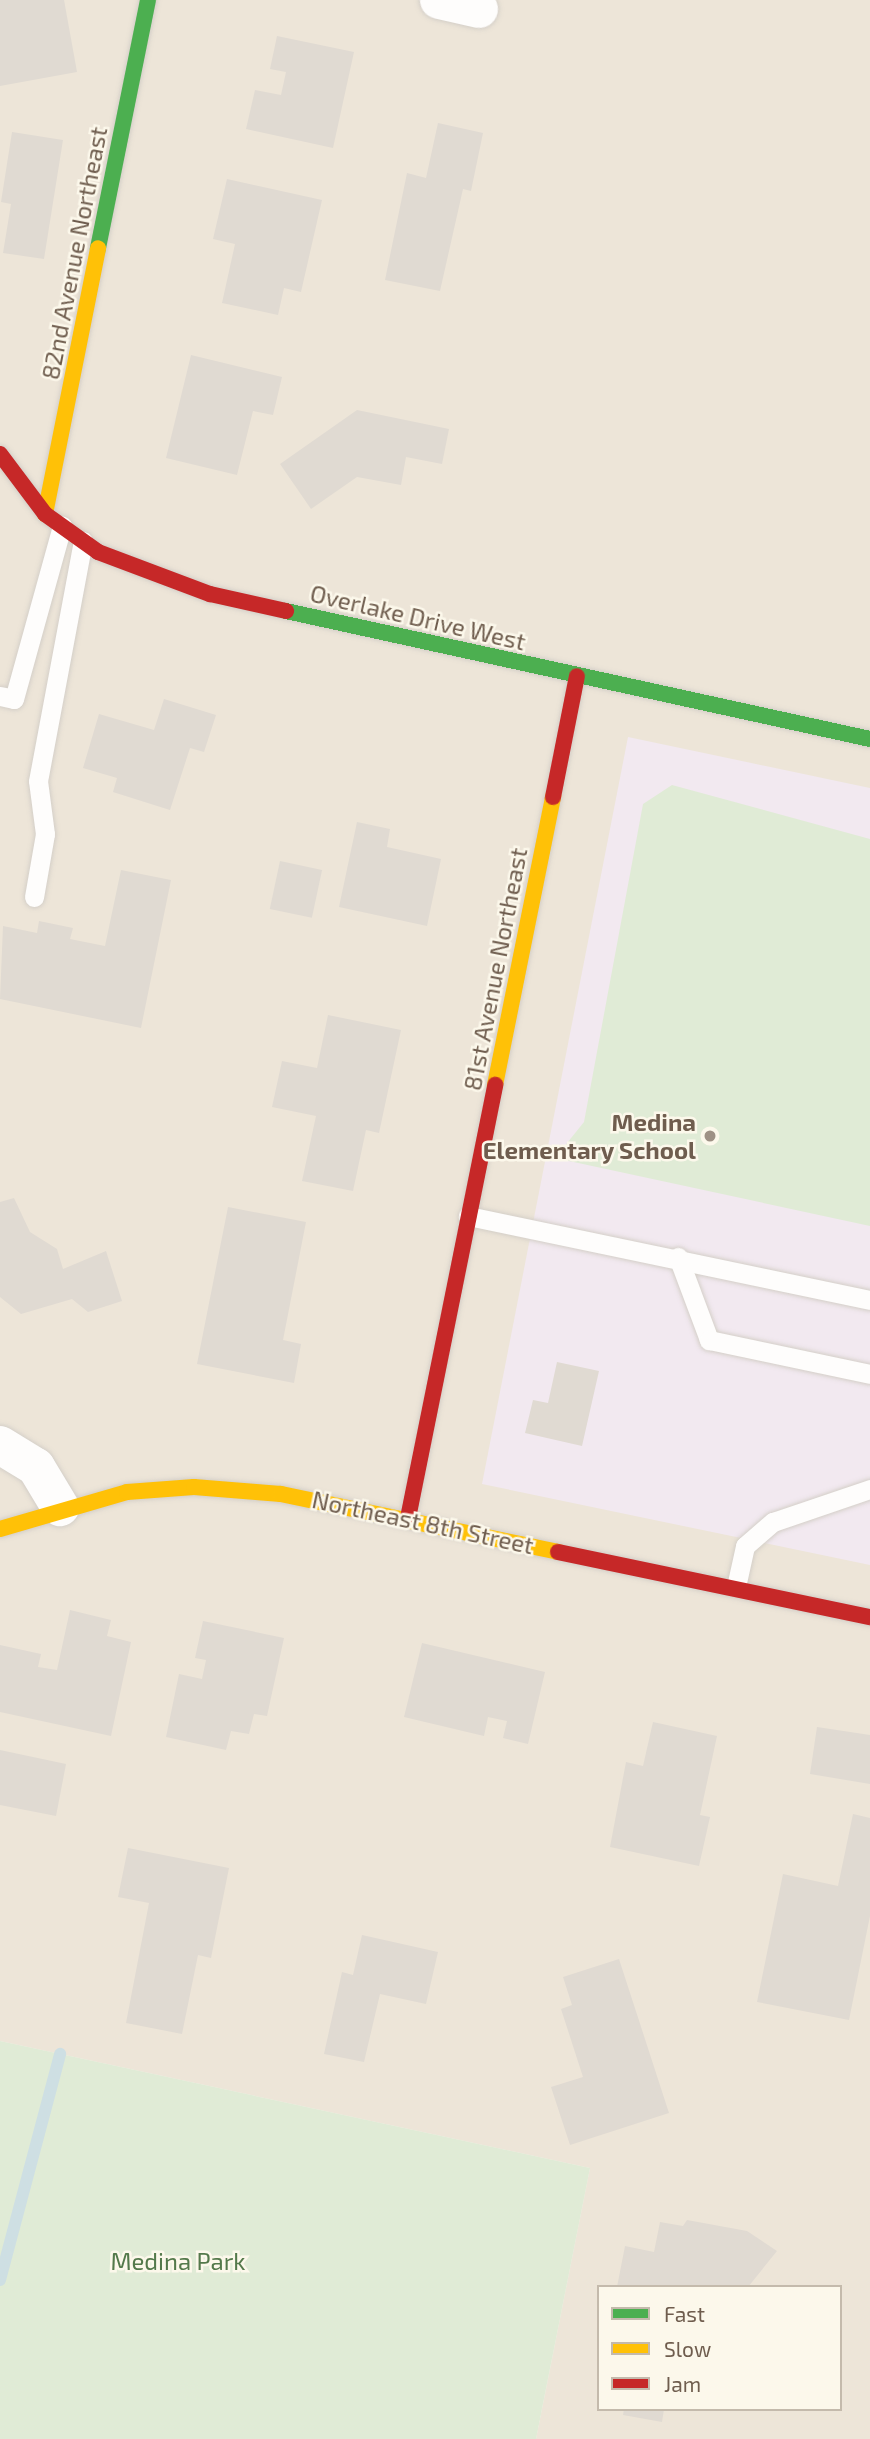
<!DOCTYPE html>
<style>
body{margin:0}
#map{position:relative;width:870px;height:2439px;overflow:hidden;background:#f5f2ea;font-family:"Exo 2",sans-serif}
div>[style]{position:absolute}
.residential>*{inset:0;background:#ede5d8}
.education>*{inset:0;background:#f2e9f0}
.green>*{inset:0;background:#e0ebd6}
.stream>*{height:12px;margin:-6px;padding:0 6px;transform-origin:6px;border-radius:6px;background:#cedfe3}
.building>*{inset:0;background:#e0dad2;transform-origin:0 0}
.roads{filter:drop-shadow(0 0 2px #d4cfc8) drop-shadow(0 0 2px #d4cfc8)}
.lane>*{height:19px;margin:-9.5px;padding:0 9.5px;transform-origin:9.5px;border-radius:9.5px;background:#fefdfc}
.street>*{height:38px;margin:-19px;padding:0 19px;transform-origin:19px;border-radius:19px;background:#fefdfc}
.fast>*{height:16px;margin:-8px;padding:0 8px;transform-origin:8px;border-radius:8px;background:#4caf50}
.slow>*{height:16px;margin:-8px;padding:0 8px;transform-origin:8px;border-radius:8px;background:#ffc107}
.jam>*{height:16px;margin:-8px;padding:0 8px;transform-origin:8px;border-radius:8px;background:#c62828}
.dots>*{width:19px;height:19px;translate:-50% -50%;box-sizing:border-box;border:4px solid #fcf8eb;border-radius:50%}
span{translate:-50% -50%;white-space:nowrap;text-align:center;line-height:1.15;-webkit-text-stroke:5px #fcf8eb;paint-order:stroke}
.street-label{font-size:24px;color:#6f5d4e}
.poi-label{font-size:24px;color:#6f5d4e;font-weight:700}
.right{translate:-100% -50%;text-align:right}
.park-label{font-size:24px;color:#54794b}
.legend{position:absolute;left:597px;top:2285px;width:245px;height:126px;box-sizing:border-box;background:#fcf8eb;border:2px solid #c4baac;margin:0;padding:9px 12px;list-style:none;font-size:21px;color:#6f5d4e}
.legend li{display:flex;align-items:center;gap:14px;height:35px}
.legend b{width:35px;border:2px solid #c4baac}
</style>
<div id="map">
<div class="residential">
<i style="clip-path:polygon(evenodd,0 0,870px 0,870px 2439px,536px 2439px,590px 2168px,0 2041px,0 0,599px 2287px,840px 2287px,840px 2409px,599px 2409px,599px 2287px)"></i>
</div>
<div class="education">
<i style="clip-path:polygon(628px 737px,870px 788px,870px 1565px,482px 1484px)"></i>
</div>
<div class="green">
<i style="clip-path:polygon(672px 785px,870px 839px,870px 1226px,555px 1158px,584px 1122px,643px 804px)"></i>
<i style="clip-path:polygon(0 2041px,590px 2168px,536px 2439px,0 2439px)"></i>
</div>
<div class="stream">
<i style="left:0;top:2280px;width:234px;rotate:-75.1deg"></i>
</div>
<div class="building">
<i style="clip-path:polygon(0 0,64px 0,77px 72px,0 86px)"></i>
<i style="clip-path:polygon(277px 36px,354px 52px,333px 148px,246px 129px,255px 90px,281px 95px,286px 72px,270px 69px)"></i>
<i style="clip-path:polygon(438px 123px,483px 133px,471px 191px,463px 189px,440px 291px,385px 280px,407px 173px,426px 178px)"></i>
<i style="clip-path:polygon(12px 132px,63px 140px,44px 259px,3px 253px,11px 204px,1px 202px)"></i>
<i style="clip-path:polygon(227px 179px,322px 200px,301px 292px,284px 288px,278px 315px,222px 303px,235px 244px,213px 239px)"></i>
<i style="clip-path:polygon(191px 355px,282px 377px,273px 415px,253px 411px,237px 475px,166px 458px)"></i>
<i style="clip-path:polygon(357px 410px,449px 429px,442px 464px,406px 457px,401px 485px,357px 477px,311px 509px,280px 464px)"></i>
<i style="clip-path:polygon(164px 699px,216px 715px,204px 752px,190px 748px,170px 810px,113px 792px,117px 778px,83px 768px,99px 714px,154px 730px)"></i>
<i style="clip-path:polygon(357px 822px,390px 829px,387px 847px,441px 859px,427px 926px,339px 907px)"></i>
<i style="left:280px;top:861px;width:43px;height:49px;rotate:12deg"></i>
<i style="clip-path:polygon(121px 870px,171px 880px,141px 1028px,0 999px,3px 926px,37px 933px,39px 921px,73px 928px,70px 939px,105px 946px)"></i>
<i style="clip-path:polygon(328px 1015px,401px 1030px,379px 1133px,366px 1130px,353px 1191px,302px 1181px,316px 1116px,272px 1107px,282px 1061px,317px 1068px)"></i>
<i style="clip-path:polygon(14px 1198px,30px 1232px,57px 1249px,63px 1269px,106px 1251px,122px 1301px,88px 1312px,72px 1299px,21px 1314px,0 1297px,0 1202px)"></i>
<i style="clip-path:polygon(228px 1207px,306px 1222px,283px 1340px,301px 1344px,294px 1383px,197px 1364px)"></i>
<i style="clip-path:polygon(557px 1362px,599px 1371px,582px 1446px,525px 1433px,533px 1400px,548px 1403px)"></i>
<i style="clip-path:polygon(70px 1610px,111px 1620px,107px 1636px,131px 1642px,111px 1736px,0 1712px,0 1645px,41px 1654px,38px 1667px,57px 1670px)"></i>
<i style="clip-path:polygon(203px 1621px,284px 1638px,267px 1716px,254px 1714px,249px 1734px,231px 1731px,226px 1750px,166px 1737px,179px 1674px,202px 1679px,206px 1660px,195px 1658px)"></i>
<i style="clip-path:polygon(422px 1643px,545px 1672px,528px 1744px,503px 1738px,507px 1721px,488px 1717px,484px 1736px,404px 1717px)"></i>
<i style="clip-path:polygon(653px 1722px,717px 1736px,700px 1815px,710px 1817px,699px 1866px,610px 1847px,626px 1762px,643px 1766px)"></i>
<i style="clip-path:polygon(817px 1727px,870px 1735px,870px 1784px,810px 1774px)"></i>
<i style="clip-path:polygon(0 1750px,66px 1764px,56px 1816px,0 1805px)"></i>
<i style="clip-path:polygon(853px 1814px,870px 1818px,870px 1916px,849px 2020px,757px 2002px,783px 1874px,838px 1886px)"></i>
<i style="clip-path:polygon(128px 1848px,229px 1868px,211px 1958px,198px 1955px,182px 2034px,126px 2023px,149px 1903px,118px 1897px)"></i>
<i style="clip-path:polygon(362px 1935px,438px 1952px,426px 2004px,380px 1994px,364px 2062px,324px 2054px,342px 1972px,353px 1975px)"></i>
<i style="clip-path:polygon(619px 1959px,669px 2113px,570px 2145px,551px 2087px,583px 2077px,561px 2009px,572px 2005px,563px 1977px)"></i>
<i style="clip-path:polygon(687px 2220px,747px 2231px,777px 2251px,748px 2287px,617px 2287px,625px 2246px,654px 2252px,660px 2222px,683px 2226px)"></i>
<i style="clip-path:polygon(624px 2409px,664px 2409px,662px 2422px,623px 2415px)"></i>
</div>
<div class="roads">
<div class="lane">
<i style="left:0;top:696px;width:14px;rotate:12deg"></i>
<i style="left:14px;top:699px;width:180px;rotate:-74.5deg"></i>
<i style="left:34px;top:897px;width:64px;rotate:-80.1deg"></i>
<i style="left:45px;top:834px;width:53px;rotate:-97.5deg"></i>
<i style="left:38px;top:781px;width:244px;rotate:-79.4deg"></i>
<i style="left:468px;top:1216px;width:411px;rotate:11.8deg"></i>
<i style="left:678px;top:1257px;width:89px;rotate:69.5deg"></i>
<i style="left:709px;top:1340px;width:165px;rotate:11.9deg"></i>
<i style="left:736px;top:1587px;width:42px;rotate:-77.6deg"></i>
<i style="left:745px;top:1546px;width:37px;rotate:-41deg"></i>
<i style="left:773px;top:1522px;width:102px;rotate:-18.8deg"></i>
</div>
<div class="street">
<i style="left:439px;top:0;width:41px;rotate:12.7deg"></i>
<i style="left:0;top:1445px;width:42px;rotate:31.4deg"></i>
<i style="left:36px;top:1467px;width:47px;rotate:59deg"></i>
</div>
<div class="fast">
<i style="left:98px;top:248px;width:253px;rotate:-78.6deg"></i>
<i style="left:286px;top:611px;width:598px;rotate:12.36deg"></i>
</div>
<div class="slow">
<i style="left:45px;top:514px;width:271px;rotate:-78.7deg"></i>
<i style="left:495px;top:1085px;width:294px;rotate:-78.6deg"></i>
<i style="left:0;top:1529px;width:132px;rotate:-16.2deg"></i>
<i style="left:127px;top:1492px;width:67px;rotate:-4.3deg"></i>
<i style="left:194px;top:1487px;width:87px;rotate:4.6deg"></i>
<i style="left:281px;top:1494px;width:283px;rotate:11.8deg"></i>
</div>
<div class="jam">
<i style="left:0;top:454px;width:75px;rotate:53.1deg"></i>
<i style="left:45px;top:514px;width:65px;rotate:35.6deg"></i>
<i style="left:98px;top:552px;width:120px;rotate:20.6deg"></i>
<i style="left:210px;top:594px;width:78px;rotate:12.6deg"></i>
<i style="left:553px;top:797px;width:123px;rotate:-78.8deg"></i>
<i style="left:408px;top:1518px;width:442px;rotate:-78.6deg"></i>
<i style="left:558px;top:1552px;width:319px;rotate:11.8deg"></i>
</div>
</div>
<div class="dots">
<i style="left:710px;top:1136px;background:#9e9185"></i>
</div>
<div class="street-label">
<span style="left:74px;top:253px;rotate:-79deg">82nd Avenue Northeast</span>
<span style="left:418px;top:617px;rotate:13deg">Overlake Drive West</span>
<span style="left:495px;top:969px;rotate:-79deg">81st Avenue Northeast</span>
<span style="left:423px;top:1522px;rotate:12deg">Northeast 8th Street</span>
</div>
<div class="poi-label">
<span class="right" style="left:696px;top:1136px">Medina<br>Elementary School</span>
</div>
<div class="park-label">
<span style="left:178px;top:2261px">Medina Park</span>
</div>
<ul class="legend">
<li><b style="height:9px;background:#4caf50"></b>Fast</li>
<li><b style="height:9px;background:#ffc107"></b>Slow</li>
<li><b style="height:9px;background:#c62828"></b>Jam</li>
</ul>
</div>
